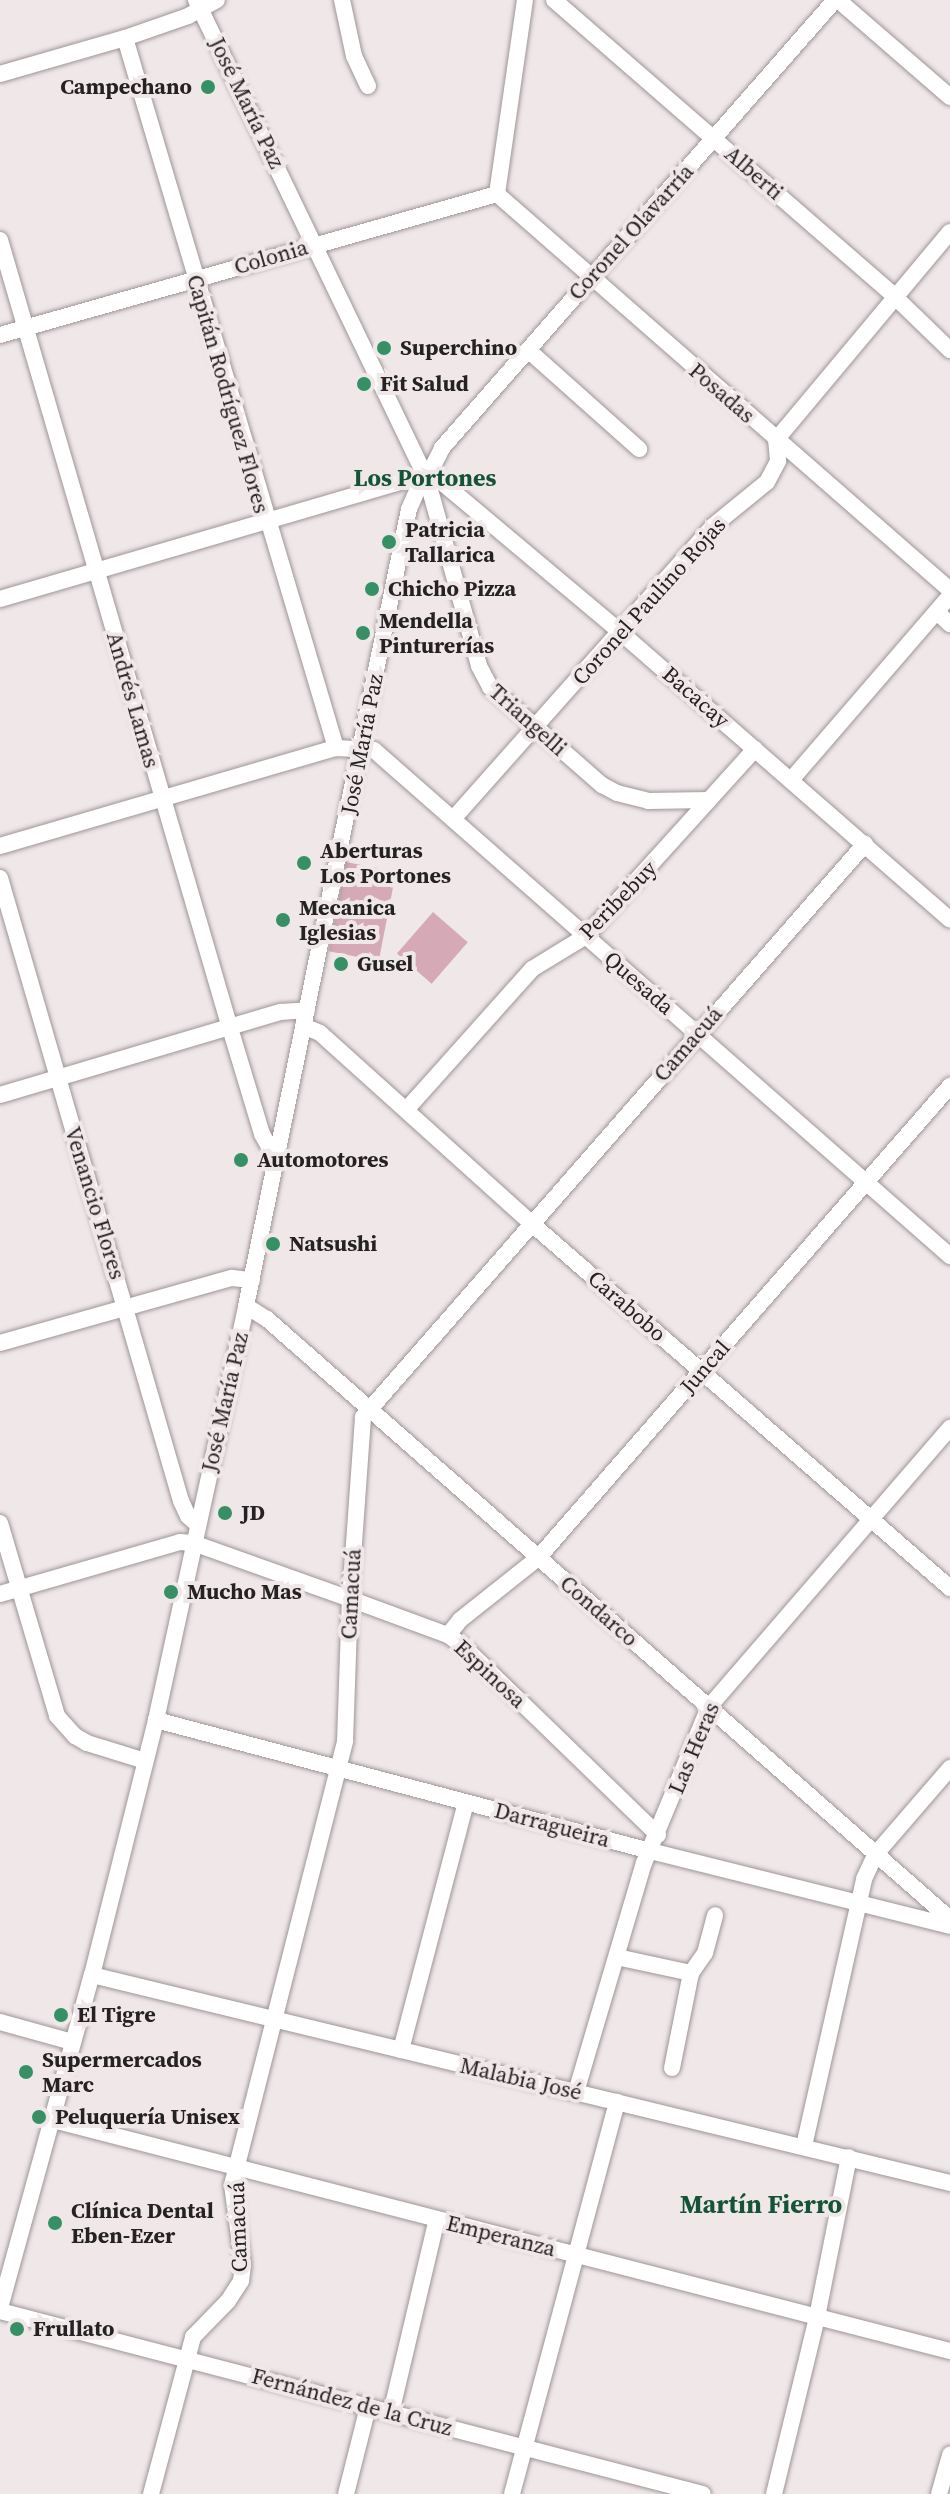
<!DOCTYPE html>
<meta charset="utf-8">
<style>
body{margin:0}
#map{position:relative;width:950px;height:2494px;overflow:hidden;background:#f0e7e9;font-family:"Source Serif 4",serif}
div>[style]{position:absolute}
.green>*{inset:0;background:#d5a9b6;transform-origin:0 0}
.roads{filter:drop-shadow(0 0 2px #9e9597) drop-shadow(0 0 2px #9e9597)}
.minor>*{height:16px;margin:-8px;padding:0 8px;transform-origin:8px;border-radius:8px;background:#fff}
.dots>*{width:22px;height:22px;translate:-50% -50%;box-sizing:border-box;border:4px solid #f0e7e9;border-radius:50%}
span{translate:-50% -50%;white-space:nowrap;text-align:center;line-height:1.15;-webkit-text-stroke:8px #f0e7e9;paint-order:stroke}
.poi-label{font-size:22px;color:#252223;font-weight:700}
.right{translate:-100% -50%;text-align:right}
.left{translate:0 -50%;text-align:left}
.street-label{font-size:22px;color:#252223}
.neighbourhood-label{font-size:24px;color:#145337;font-weight:700}
.quarter-label{font-size:26px;color:#145337;font-weight:700}
</style>
<div id="map">
<div class="green">
<i style="left:346px;top:862px;width:51px;height:91px;rotate:11deg"></i>
<i style="left:433px;top:912px;width:46px;height:55px;rotate:41deg"></i>
</div>
<div class="roads">
<div class="minor">
<i style="left:196px;top:0;width:518px;rotate:64.28deg"></i>
<i style="left:342px;top:0;width:57px;rotate:77.9deg"></i>
<i style="left:354px;top:56px;width:33px;rotate:65deg"></i>
<i style="left:554px;top:0;width:451px;rotate:41deg"></i>
<i style="left:894px;top:296px;width:78px;rotate:44deg"></i>
<i style="left:838px;top:0;width:148px;rotate:40.9deg"></i>
<i style="left:125px;top:38px;width:741px;rotate:73.45deg"></i>
<i style="left:0;top:74px;width:130px;rotate:-16.1deg"></i>
<i style="left:125px;top:38px;width:67px;rotate:-19.2deg"></i>
<i style="left:188px;top:16px;width:33px;rotate:-29deg"></i>
<i style="left:497px;top:194px;width:602px;rotate:41.16deg"></i>
<i style="left:497px;top:194px;width:196px;rotate:-81.8deg"></i>
<i style="left:0;top:240px;width:821px;rotate:73.73deg"></i>
<i style="left:230px;top:1028px;width:111px;rotate:73.2deg"></i>
<i style="left:262px;top:1134px;width:26px;rotate:61deg"></i>
<i style="left:0;top:335px;width:517px;rotate:-15.84deg"></i>
<i style="left:528px;top:350px;width:149px;rotate:41.7deg"></i>
<i style="left:432px;top:468px;width:22px;rotate:-63deg"></i>
<i style="left:442px;top:448px;width:596px;rotate:-48.74deg"></i>
<i style="left:438px;top:479px;width:236px;rotate:40deg"></i>
<i style="left:619px;top:631px;width:439px;rotate:41.1deg"></i>
<i style="left:430px;top:490px;width:183px;rotate:74.4deg"></i>
<i style="left:479px;top:666px;width:24px;rotate:62deg"></i>
<i style="left:490px;top:687px;width:149px;rotate:41.2deg"></i>
<i style="left:602px;top:785px;width:17px;rotate:28deg"></i>
<i style="left:617px;top:793px;width:32px;rotate:14deg"></i>
<i style="left:648px;top:801px;width:61px;rotate:-0.9deg"></i>
<i style="left:0;top:599px;width:430px;rotate:-16.3deg"></i>
<i style="left:937px;top:612px;width:18px;rotate:43deg"></i>
<i style="left:791px;top:780px;width:243px;rotate:-49.2deg"></i>
<i style="left:453px;top:819px;width:392px;rotate:-48.4deg"></i>
<i style="left:713px;top:526px;width:70px;rotate:-39.2deg"></i>
<i style="left:767px;top:482px;width:24px;rotate:-62deg"></i>
<i style="left:778px;top:461px;width:21px;rotate:-95deg"></i>
<i style="left:776px;top:440px;width:271px;rotate:-50.1deg"></i>
<i style="left:0;top:846px;width:350px;rotate:-16.3deg"></i>
<i style="left:336px;top:748px;width:38px;rotate:3deg"></i>
<i style="left:374px;top:750px;width:767px;rotate:41.3deg"></i>
<i style="left:0;top:878px;width:649px;rotate:73.8deg"></i>
<i style="left:181px;top:1501px;width:17px;rotate:65deg"></i>
<i style="left:188px;top:1516px;width:12px;rotate:42deg"></i>
<i style="left:303px;top:1026px;width:18px;rotate:22deg"></i>
<i style="left:320px;top:1033px;width:284px;rotate:42deg"></i>
<i style="left:531px;top:1223px;width:556px;rotate:41.06deg"></i>
<i style="left:0;top:1095px;width:293px;rotate:-16.5deg"></i>
<i style="left:281px;top:1012px;width:26px;rotate:-4deg"></i>
<i style="left:406px;top:1110px;width:189px;rotate:-48.2deg"></i>
<i style="left:532px;top:969px;width:63px;rotate:-31.4deg"></i>
<i style="left:586px;top:936px;width:252px;rotate:-47.9deg"></i>
<i style="left:246px;top:1306px;width:25px;rotate:32deg"></i>
<i style="left:267px;top:1319px;width:909px;rotate:41.3deg"></i>
<i style="left:0;top:1343px;width:241px;rotate:-15.7deg"></i>
<i style="left:232px;top:1278px;width:20px;rotate:6deg"></i>
<i style="left:0;top:1523px;width:201px;rotate:73.5deg"></i>
<i style="left:57px;top:1716px;width:27px;rotate:48deg"></i>
<i style="left:75px;top:1736px;width:14px;rotate:30deg"></i>
<i style="left:87px;top:1743px;width:61px;rotate:17.2deg"></i>
<i style="left:0;top:1594px;width:187px;rotate:-16.1deg"></i>
<i style="left:180px;top:1542px;width:13px;rotate:4deg"></i>
<i style="left:193px;top:1543px;width:167px;rotate:19.6deg"></i>
<i style="left:350px;top:1599px;width:104px;rotate:20.2deg"></i>
<i style="left:448px;top:1635px;width:17px;rotate:36deg"></i>
<i style="left:462px;top:1645px;width:273px;rotate:44.1deg"></i>
<i style="left:448px;top:1635px;width:19px;rotate:-51deg"></i>
<i style="left:460px;top:1620px;width:100px;rotate:-38.5deg"></i>
<i style="left:538px;top:1558px;width:627px;rotate:-48.88deg"></i>
<i style="left:156px;top:1720px;width:511px;rotate:14.85deg"></i>
<i style="left:650px;top:1851px;width:309px;rotate:14deg"></i>
<i style="left:617px;top:1957px;width:76px;rotate:12.2deg"></i>
<i style="left:92px;top:1975px;width:883px;rotate:13.63deg"></i>
<i style="left:0;top:2022px;width:75px;rotate:15.5deg"></i>
<i style="left:401px;top:2050px;width:255px;rotate:-75.3deg"></i>
<i style="left:672px;top:2068px;width:97px;rotate:-78.7deg"></i>
<i style="left:691px;top:1973px;width:24px;rotate:-55deg"></i>
<i style="left:705px;top:1953px;width:39px;rotate:-75deg"></i>
<i style="left:576px;top:2092px;width:239px;rotate:-73.5deg"></i>
<i style="left:644px;top:1863px;width:169px;rotate:-67.4deg"></i>
<i style="left:709px;top:1707px;width:369px;rotate:-49.2deg"></i>
<i style="left:53px;top:2120px;width:926px;rotate:14.44deg"></i>
<i style="left:804px;top:2146px;width:274px;rotate:-77.3deg"></i>
<i style="left:864px;top:1879px;width:26px;rotate:-65deg"></i>
<i style="left:875px;top:1855px;width:115px;rotate:-49.2deg"></i>
<i style="left:0;top:2308px;width:345px;rotate:-74.6deg"></i>
<i style="left:92px;top:1975px;width:263px;rotate:-75.9deg"></i>
<i style="left:156px;top:1720px;width:424px;rotate:-77.7deg"></i>
<i style="left:246px;top:1306px;width:813px;rotate:-78.44deg"></i>
<i style="left:409px;top:509px;width:22px;rotate:-66deg"></i>
<i style="left:0;top:2311px;width:726px;rotate:14.59deg"></i>
<i style="left:391px;top:2413px;width:199px;rotate:-76.7deg"></i>
<i style="left:151px;top:2494px;width:163px;rotate:-75deg"></i>
<i style="left:193px;top:2337px;width:50px;rotate:-45.8deg"></i>
<i style="left:228px;top:2301px;width:24px;rotate:-57deg"></i>
<i style="left:241px;top:2281px;width:16px;rotate:-83deg"></i>
<i style="left:243px;top:2265px;width:81px;rotate:-97.8deg"></i>
<i style="left:232px;top:2185px;width:458px;rotate:-75.7deg"></i>
<i style="left:345px;top:1741px;width:142px;rotate:-88deg"></i>
<i style="left:350px;top:1599px;width:182px;rotate:-85.9deg"></i>
<i style="left:363px;top:1417px;width:762px;rotate:-48.78deg"></i>
<i style="left:346px;top:2494px;width:90px;rotate:-75.8deg"></i>
<i style="left:512px;top:2494px;width:406px;rotate:-75deg"></i>
<i style="left:774px;top:2494px;width:182px;rotate:-76.3deg"></i>
<i style="left:817px;top:2317px;width:163px;rotate:-78.7deg"></i>
<i style="left:939px;top:2494px;width:41px;rotate:-74.2deg"></i>
</div>
</div>
<div class="dots">
<i style="left:208px;top:87px;background:#379065"></i>
<i style="left:384px;top:348px;background:#379065"></i>
<i style="left:364px;top:384px;background:#379065"></i>
<i style="left:389px;top:542px;background:#379065"></i>
<i style="left:372px;top:589px;background:#379065"></i>
<i style="left:363px;top:633px;background:#379065"></i>
<i style="left:304px;top:863px;background:#379065"></i>
<i style="left:283px;top:920px;background:#379065"></i>
<i style="left:341px;top:964px;background:#379065"></i>
<i style="left:241px;top:1160px;background:#379065"></i>
<i style="left:273px;top:1244px;background:#379065"></i>
<i style="left:225px;top:1513px;background:#379065"></i>
<i style="left:171px;top:1592px;background:#379065"></i>
<i style="left:61px;top:2015px;background:#379065"></i>
<i style="left:26px;top:2072px;background:#379065"></i>
<i style="left:39px;top:2117px;background:#379065"></i>
<i style="left:55px;top:2223px;background:#379065"></i>
<i style="left:17px;top:2329px;background:#379065"></i>
</div>
<div class="poi-label">
<span class="right" style="left:192px;top:87px">Campechano</span>
<span class="left" style="left:400px;top:348px">Superchino</span>
<span class="left" style="left:380px;top:384px">Fit Salud</span>
<span class="left" style="left:405px;top:542px">Patricia<br>Tallarica</span>
<span class="left" style="left:388px;top:589px">Chicho Pizza</span>
<span class="left" style="left:379px;top:633px">Mendella<br>Pinturerías</span>
<span class="left" style="left:320px;top:863px">Aberturas<br>Los Portones</span>
<span class="left" style="left:299px;top:920px">Mecanica<br>Iglesias</span>
<span class="left" style="left:357px;top:964px">Gusel</span>
<span class="left" style="left:257px;top:1160px">Automotores</span>
<span class="left" style="left:289px;top:1244px">Natsushi</span>
<span class="left" style="left:241px;top:1513px">JD</span>
<span class="left" style="left:187px;top:1592px">Mucho Mas</span>
<span class="left" style="left:77px;top:2015px">El Tigre</span>
<span class="left" style="left:42px;top:2072px">Supermercados<br>Marc</span>
<span class="left" style="left:55px;top:2117px">Peluquería Unisex</span>
<span class="left" style="left:71px;top:2223px">Clínica Dental<br>Eben-Ezer</span>
<span class="left" style="left:33px;top:2329px">Frullato</span>
</div>
<div class="street-label">
<span style="left:247px;top:103px;rotate:64deg">José María Paz</span>
<span style="left:754px;top:173px;rotate:41deg">Alberti</span>
<span style="left:631px;top:232px;rotate:-48deg">Coronel Olavarría</span>
<span style="left:271px;top:257px;rotate:-16deg">Colonia</span>
<span style="left:722px;top:393px;rotate:41deg">Posadas</span>
<span style="left:228px;top:394px;rotate:74deg">Capitán Rodríguez Flores</span>
<span style="left:649px;top:601px;rotate:-48deg">Coronel Paulino Rojas</span>
<span style="left:696px;top:697px;rotate:41deg">Bacacay</span>
<span style="left:133px;top:700px;rotate:74deg">Andrés Lamas</span>
<span style="left:528px;top:720px;rotate:42deg">Triangelli</span>
<span style="left:362px;top:744px;rotate:-79deg">José María Paz</span>
<span style="left:618px;top:900px;rotate:-46deg">Peribebuy</span>
<span style="left:639px;top:983px;rotate:41deg">Quesada</span>
<span style="left:688px;top:1044px;rotate:-49deg">Camacuá</span>
<span style="left:95px;top:1203px;rotate:73deg">Venancio Flores</span>
<span style="left:627px;top:1306px;rotate:41deg">Carabobo</span>
<span style="left:705px;top:1367px;rotate:-49deg">Juncal</span>
<span style="left:225px;top:1402px;rotate:-77deg">José María Paz</span>
<span style="left:351px;top:1594px;rotate:-87deg">Camacuá</span>
<span style="left:599px;top:1611px;rotate:41deg">Condarco</span>
<span style="left:490px;top:1674px;rotate:43deg">Espinosa</span>
<span style="left:694px;top:1748px;rotate:-67deg">Las Heras</span>
<span style="left:552px;top:1825px;rotate:15deg">Darragueira</span>
<span style="left:521px;top:2079px;rotate:13deg">Malabia José</span>
<span style="left:238px;top:2227px;rotate:-92deg">Camacuá</span>
<span style="left:501px;top:2236px;rotate:14deg">Emperanza</span>
<span style="left:352px;top:2402px;rotate:15deg">Fernández de la Cruz</span>
</div>
<div class="neighbourhood-label">
<span style="left:425px;top:478px">Los Portones</span>
</div>
<div class="quarter-label">
<span style="left:761px;top:2205px">Martín Fierro</span>
</div>
</div>
